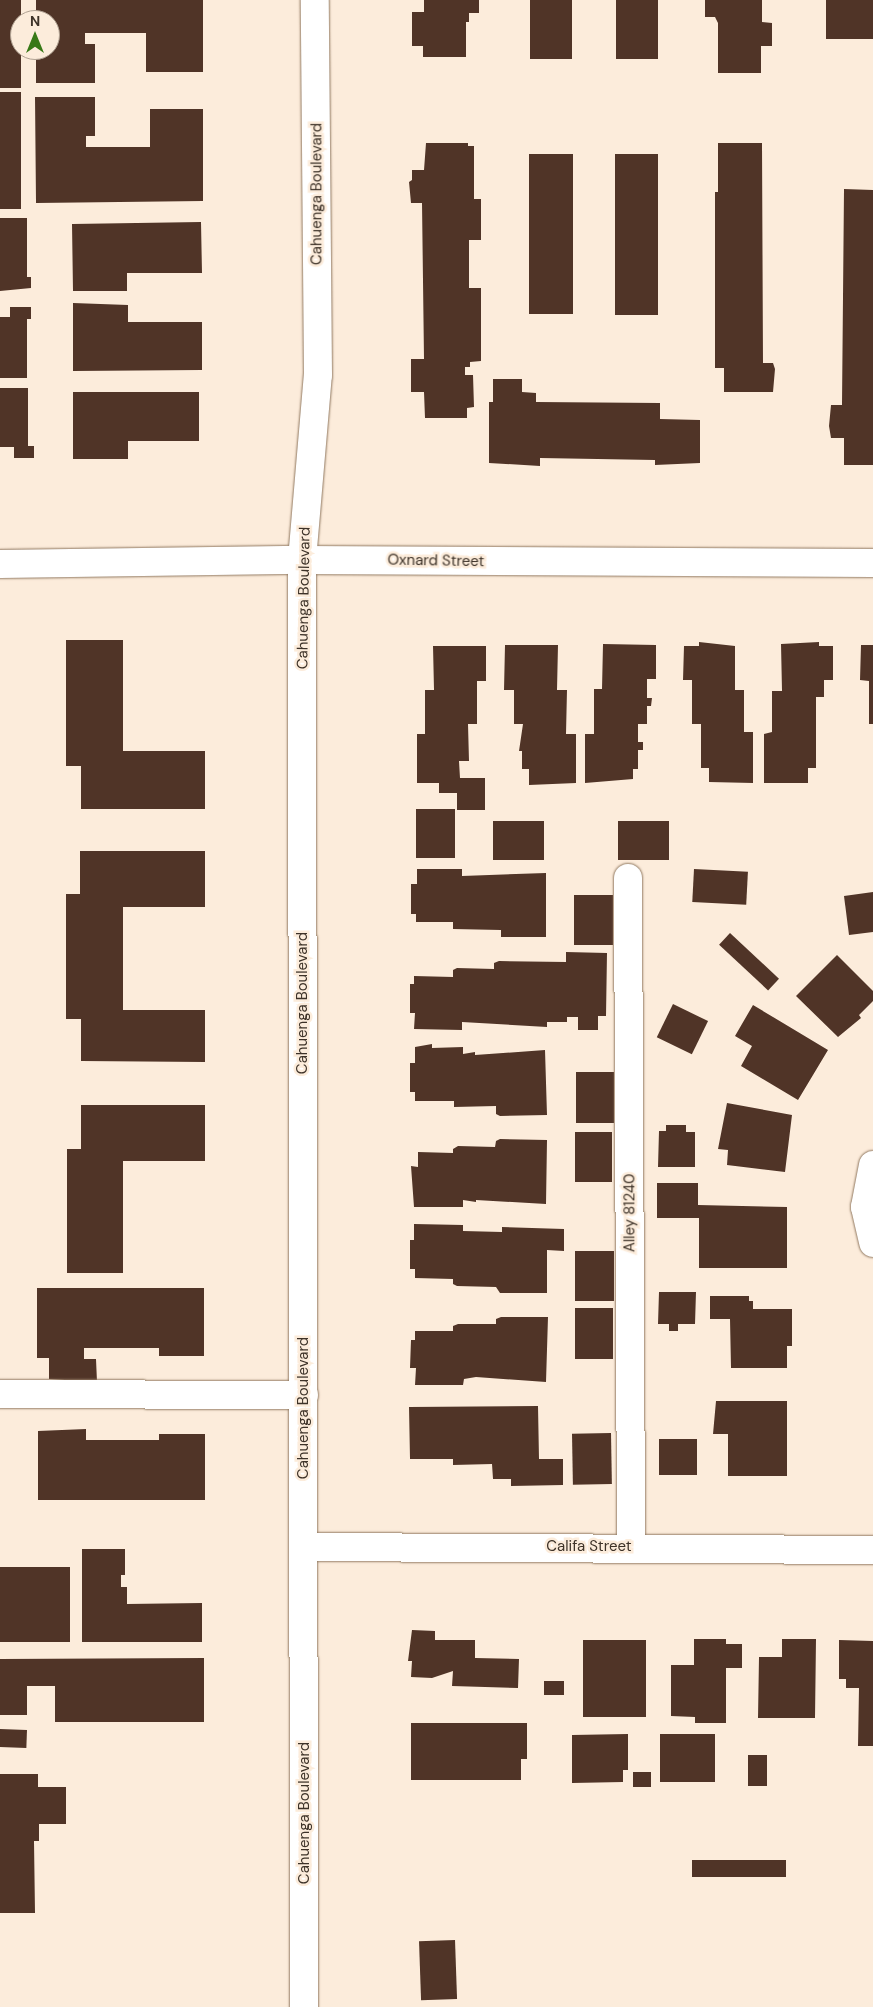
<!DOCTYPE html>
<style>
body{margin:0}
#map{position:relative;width:873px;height:2007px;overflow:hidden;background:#fcecdb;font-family:"DM Sans",sans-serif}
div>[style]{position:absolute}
.building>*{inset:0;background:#503427;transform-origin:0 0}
.roads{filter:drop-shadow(0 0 1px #917961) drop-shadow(0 0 1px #917961)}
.minor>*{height:28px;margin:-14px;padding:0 14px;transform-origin:14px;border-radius:14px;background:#fff}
.major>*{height:28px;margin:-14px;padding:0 14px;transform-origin:14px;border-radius:14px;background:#fff}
span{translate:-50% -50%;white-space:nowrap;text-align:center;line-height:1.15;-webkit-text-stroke:5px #fcecdb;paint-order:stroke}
.street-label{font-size:15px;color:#3d3228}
.north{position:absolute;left:10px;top:10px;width:50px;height:50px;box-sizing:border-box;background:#fcecdb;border:1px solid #b0a293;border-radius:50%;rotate:0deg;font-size:14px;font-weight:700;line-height:20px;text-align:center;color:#3d3228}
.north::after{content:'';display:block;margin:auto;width:18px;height:22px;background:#387917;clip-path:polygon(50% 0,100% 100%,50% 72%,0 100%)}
</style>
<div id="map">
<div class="building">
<i style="left:0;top:0;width:21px;height:88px"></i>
<i style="clip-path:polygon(36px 0,203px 0,203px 72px,146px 72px,146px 33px,85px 33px,85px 44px,95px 44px,95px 83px,36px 83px,36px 50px,50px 50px,50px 20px,36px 20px)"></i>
<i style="clip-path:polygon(424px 0,479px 0,479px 13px,469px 13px,469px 22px,466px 22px,466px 57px,423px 57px,423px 46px,412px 46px,412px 12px,424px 12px)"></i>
<i style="left:530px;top:0;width:42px;height:59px"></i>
<i style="left:616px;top:0;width:42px;height:59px"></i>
<i style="clip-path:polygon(705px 0,762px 0,762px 22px,772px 23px,772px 46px,761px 46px,761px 73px,718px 73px,718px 23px,715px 17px,705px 17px)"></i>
<i style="left:826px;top:0;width:47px;height:39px"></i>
<i style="left:0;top:92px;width:21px;height:117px"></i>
<i style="clip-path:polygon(35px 97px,95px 97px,95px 136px,86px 136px,86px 147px,150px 147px,150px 109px,203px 109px,203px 201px,36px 203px)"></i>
<i style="clip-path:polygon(426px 143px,468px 143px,468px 146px,474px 146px,474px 199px,481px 199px,481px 240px,469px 240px,469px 288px,481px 288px,481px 361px,470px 362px,470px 367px,465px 367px,465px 375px,473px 375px,474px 407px,467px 408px,467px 418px,425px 418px,424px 392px,411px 392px,411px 359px,424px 359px,422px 203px,411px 203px,409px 182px,412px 180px,412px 170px,424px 170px)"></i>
<i style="clip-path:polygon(718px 143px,762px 143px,763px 363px,773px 363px,775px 369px,773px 392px,724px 392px,724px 368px,715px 368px,715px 192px,718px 192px)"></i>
<i style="left:529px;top:154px;width:44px;height:160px"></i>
<i style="left:615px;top:154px;width:43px;height:161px"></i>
<i style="clip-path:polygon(844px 189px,873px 190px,873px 465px,844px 465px,844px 438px,831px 438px,829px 426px,831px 405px,842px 405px)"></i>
<i style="clip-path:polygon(0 218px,27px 218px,27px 277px,31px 277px,31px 288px,0 291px)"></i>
<i style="clip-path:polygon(201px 222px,202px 273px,127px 273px,127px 291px,73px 291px,72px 224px)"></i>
<i style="clip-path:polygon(73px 303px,128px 305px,128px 322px,202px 322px,202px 370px,73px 371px)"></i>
<i style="clip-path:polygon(10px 307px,31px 307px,31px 319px,27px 319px,27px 378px,0 378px,0 317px,10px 317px)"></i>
<i style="clip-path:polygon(493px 379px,522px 379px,522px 392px,536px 393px,536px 402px,660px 403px,660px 419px,700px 420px,700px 463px,655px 465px,655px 460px,540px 458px,540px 466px,489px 463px,489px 402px,493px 402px)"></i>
<i style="clip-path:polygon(0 388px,28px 388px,28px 446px,34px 446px,34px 458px,14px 458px,14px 447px,0 447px)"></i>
<i style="clip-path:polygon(73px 392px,199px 392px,199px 441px,128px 441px,128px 459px,73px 459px)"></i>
<i style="clip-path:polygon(66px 640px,123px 640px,123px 751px,205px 751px,205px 809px,81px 809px,81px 766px,66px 766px)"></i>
<i style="clip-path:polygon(699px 642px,735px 646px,735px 690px,744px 690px,744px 732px,753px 732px,753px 783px,709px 782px,709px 768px,701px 768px,701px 724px,692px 724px,692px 680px,683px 680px,684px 646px,699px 646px)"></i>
<i style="clip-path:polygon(819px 642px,819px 646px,833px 646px,833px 680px,824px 680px,824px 697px,816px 697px,816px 768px,808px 768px,808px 783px,764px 783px,764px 734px,772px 732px,772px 691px,782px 691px,781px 644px)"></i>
<i style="clip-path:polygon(603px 644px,656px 645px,656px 679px,647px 679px,647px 698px,652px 698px,651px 706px,647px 706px,647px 724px,638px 724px,638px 742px,643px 742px,643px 750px,638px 750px,638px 769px,633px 769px,633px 779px,585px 783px,585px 734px,594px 734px,594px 689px,602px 689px)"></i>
<i style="clip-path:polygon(505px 645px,558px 645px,557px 690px,567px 690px,566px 734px,576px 734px,576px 783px,529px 785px,529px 769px,522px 769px,522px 751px,519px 751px,523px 724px,514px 724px,514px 690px,504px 690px)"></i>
<i style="clip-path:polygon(861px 645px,873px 645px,873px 724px,869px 724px,869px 681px,860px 680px)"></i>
<i style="clip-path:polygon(433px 646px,486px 646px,486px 681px,477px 681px,477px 724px,468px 724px,469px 761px,459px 761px,460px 778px,485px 778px,485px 810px,457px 810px,457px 793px,439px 793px,439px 783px,417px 783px,417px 734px,425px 734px,425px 690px,434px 690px)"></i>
<i style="left:416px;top:809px;width:39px;height:49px"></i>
<i style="left:493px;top:821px;width:51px;height:39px"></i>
<i style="left:618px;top:821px;width:51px;height:39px"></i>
<i style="clip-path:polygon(80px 851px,205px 851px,205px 907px,123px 907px,123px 1010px,205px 1010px,205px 1062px,81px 1061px,81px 1019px,66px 1019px,66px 894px,80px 894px)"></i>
<i style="clip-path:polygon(417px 869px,462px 869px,462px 876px,546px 873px,546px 937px,501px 937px,501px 930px,453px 929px,453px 922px,416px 922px,416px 914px,411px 914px,411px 884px,417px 884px)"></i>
<i style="left:694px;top:869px;width:54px;height:33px;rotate:3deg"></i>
<i style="clip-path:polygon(873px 892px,873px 932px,849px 935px,844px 896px)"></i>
<i style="left:574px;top:895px;width:39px;height:50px"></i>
<i style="left:730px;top:933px;width:67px;height:16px;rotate:43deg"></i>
<i style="clip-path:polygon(566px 952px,607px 953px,606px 1016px,598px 1016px,598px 1030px,578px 1030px,578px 1017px,567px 1017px,567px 1022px,547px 1022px,547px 1027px,462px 1022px,462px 1030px,414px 1029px,415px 1013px,410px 1013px,410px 984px,414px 984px,414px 976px,453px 977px,453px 970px,457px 968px,494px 969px,494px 963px,499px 961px,566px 962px)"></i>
<i style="clip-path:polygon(837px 955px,873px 991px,873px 1001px,859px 1015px,861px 1018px,838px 1037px,796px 996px)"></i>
<i style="left:673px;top:1004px;width:39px;height:37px;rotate:26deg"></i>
<i style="clip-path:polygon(753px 1005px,828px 1050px,798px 1100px,741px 1066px,752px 1046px,735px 1036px)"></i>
<i style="clip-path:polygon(432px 1044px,432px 1048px,463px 1047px,463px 1054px,475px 1052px,475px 1055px,545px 1050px,547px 1115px,500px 1116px,496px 1114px,496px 1106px,454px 1107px,454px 1101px,415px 1101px,415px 1092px,410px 1092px,410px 1063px,415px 1063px,415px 1047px)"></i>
<i style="left:576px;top:1072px;width:38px;height:51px"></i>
<i style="clip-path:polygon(727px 1103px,792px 1115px,785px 1172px,727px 1165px,728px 1150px,718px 1149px)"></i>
<i style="clip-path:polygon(81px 1105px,205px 1105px,205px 1161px,123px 1161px,123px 1273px,67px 1273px,67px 1149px,81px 1149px)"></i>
<i style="clip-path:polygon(666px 1125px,686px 1125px,686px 1132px,695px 1132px,695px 1167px,658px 1167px,659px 1131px,666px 1131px)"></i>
<i style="left:575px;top:1132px;width:37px;height:50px"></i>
<i style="clip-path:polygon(500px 1139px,547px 1140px,546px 1204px,476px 1200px,476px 1202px,463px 1200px,463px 1207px,414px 1207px,411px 1166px,418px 1167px,418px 1152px,453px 1153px,453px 1149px,458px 1146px,495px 1147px,496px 1141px)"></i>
<i style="clip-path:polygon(657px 1183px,698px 1183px,698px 1205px,787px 1207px,787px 1268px,699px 1268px,699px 1218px,657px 1218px)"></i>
<i style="clip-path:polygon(414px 1224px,463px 1225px,463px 1231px,502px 1232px,502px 1227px,564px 1229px,564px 1251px,547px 1250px,547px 1293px,500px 1293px,496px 1287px,457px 1286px,453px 1284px,453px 1279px,415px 1278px,415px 1269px,410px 1269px,410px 1240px,414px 1240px)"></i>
<i style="left:575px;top:1251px;width:39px;height:50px"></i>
<i style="clip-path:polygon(37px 1288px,204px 1288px,204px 1356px,159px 1356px,159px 1348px,84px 1348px,84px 1359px,96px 1359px,97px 1382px,49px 1379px,49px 1358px,37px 1358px)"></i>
<i style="clip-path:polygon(659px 1292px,696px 1292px,695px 1324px,678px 1324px,678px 1331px,669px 1331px,669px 1324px,658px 1324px)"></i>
<i style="clip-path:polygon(710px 1296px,749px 1296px,749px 1301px,753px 1301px,753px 1309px,792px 1309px,792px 1346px,787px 1346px,787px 1368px,731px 1368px,730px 1319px,710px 1319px)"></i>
<i style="left:575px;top:1308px;width:38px;height:51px"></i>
<i style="clip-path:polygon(501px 1317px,548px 1317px,546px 1382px,476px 1377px,464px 1379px,463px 1385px,415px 1385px,416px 1368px,410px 1368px,411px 1340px,415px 1340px,415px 1331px,453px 1331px,453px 1326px,458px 1324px,496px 1324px,496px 1319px)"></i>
<i style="clip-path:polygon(716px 1401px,787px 1401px,787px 1476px,728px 1476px,728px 1434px,713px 1434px)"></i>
<i style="clip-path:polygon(538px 1406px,539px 1459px,563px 1459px,563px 1485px,511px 1486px,511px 1479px,493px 1479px,492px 1464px,453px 1465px,453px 1459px,410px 1459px,409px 1407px)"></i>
<i style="clip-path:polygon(86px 1429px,86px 1440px,159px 1440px,159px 1434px,205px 1434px,205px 1500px,38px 1500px,38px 1431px)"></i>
<i style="left:611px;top:1433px;width:51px;height:39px;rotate:89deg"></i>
<i style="left:659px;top:1439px;width:38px;height:36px"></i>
<i style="clip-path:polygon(82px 1549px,125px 1549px,125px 1575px,121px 1575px,121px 1587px,127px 1587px,127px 1604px,202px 1603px,202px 1642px,82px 1642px)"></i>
<i style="left:0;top:1567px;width:70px;height:75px"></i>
<i style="clip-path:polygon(412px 1630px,435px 1631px,435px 1640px,475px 1640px,475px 1658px,519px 1659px,518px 1688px,452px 1686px,453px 1671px,432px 1678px,411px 1677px,412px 1661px,408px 1661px)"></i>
<i style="clip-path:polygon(694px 1639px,726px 1639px,726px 1644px,742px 1644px,742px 1668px,726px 1668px,726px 1723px,695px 1723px,695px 1717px,671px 1716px,671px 1665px,694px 1665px)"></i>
<i style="clip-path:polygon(782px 1639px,816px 1639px,815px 1718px,758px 1718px,759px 1657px,782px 1657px)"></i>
<i style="left:583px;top:1640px;width:63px;height:77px"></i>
<i style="clip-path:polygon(839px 1640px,873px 1641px,873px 1746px,858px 1746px,859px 1688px,846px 1688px,846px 1679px,839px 1679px)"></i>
<i style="clip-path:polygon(204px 1658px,204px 1722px,55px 1722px,55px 1686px,27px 1686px,27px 1715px,0 1715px,0 1659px)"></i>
<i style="left:544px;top:1681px;width:20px;height:14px"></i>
<i style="clip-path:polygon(411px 1723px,527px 1723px,527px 1759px,521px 1759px,521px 1780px,411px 1780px)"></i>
<i style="left:0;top:1729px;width:27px;height:18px;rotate:2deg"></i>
<i style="clip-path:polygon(628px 1734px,628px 1770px,623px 1770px,623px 1782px,572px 1783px,572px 1735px)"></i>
<i style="left:660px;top:1734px;width:55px;height:48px"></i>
<i style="left:748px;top:1755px;width:19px;height:31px"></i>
<i style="left:633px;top:1772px;width:18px;height:15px"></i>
<i style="clip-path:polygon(0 1774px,38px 1774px,38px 1787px,66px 1787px,66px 1824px,39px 1824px,39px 1841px,34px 1841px,35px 1913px,0 1913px)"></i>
<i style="left:692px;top:1860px;width:94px;height:17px"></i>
<i style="left:455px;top:1940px;width:59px;height:36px;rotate:88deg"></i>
</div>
<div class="roads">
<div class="minor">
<i style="left:628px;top:878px;width:669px;rotate:89.74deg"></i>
<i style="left:873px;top:1165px;width:43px;rotate:100.8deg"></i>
<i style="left:865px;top:1207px;width:37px;rotate:77deg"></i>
<i style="left:0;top:1394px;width:304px;rotate:0.2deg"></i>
<i style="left:305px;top:1547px;width:568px;rotate:0.3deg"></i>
</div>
<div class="major">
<i style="left:0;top:564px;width:302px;rotate:-0.8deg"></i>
<i style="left:302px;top:560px;width:571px;rotate:0.3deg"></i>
<i style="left:304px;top:2007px;width:1447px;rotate:-90.08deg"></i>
<i style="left:302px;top:560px;width:186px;rotate:-85.1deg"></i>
<i style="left:318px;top:375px;width:375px;rotate:-90.5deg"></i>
</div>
</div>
<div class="street-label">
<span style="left:317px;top:194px;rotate:-90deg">Cahuenga Boulevard</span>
<span style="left:436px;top:561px;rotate:1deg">Oxnard Street</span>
<span style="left:304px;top:598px;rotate:-89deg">Cahuenga Boulevard</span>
<span style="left:303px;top:1003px;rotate:-90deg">Cahuenga Boulevard</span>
<span style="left:630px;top:1213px;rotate:-90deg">Alley 81240</span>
<span style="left:304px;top:1408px;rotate:-90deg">Cahuenga Boulevard</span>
<span style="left:589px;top:1547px">Califa Street</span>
<span style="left:305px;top:1813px;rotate:-90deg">Cahuenga Boulevard</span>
</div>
<div class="north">N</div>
</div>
